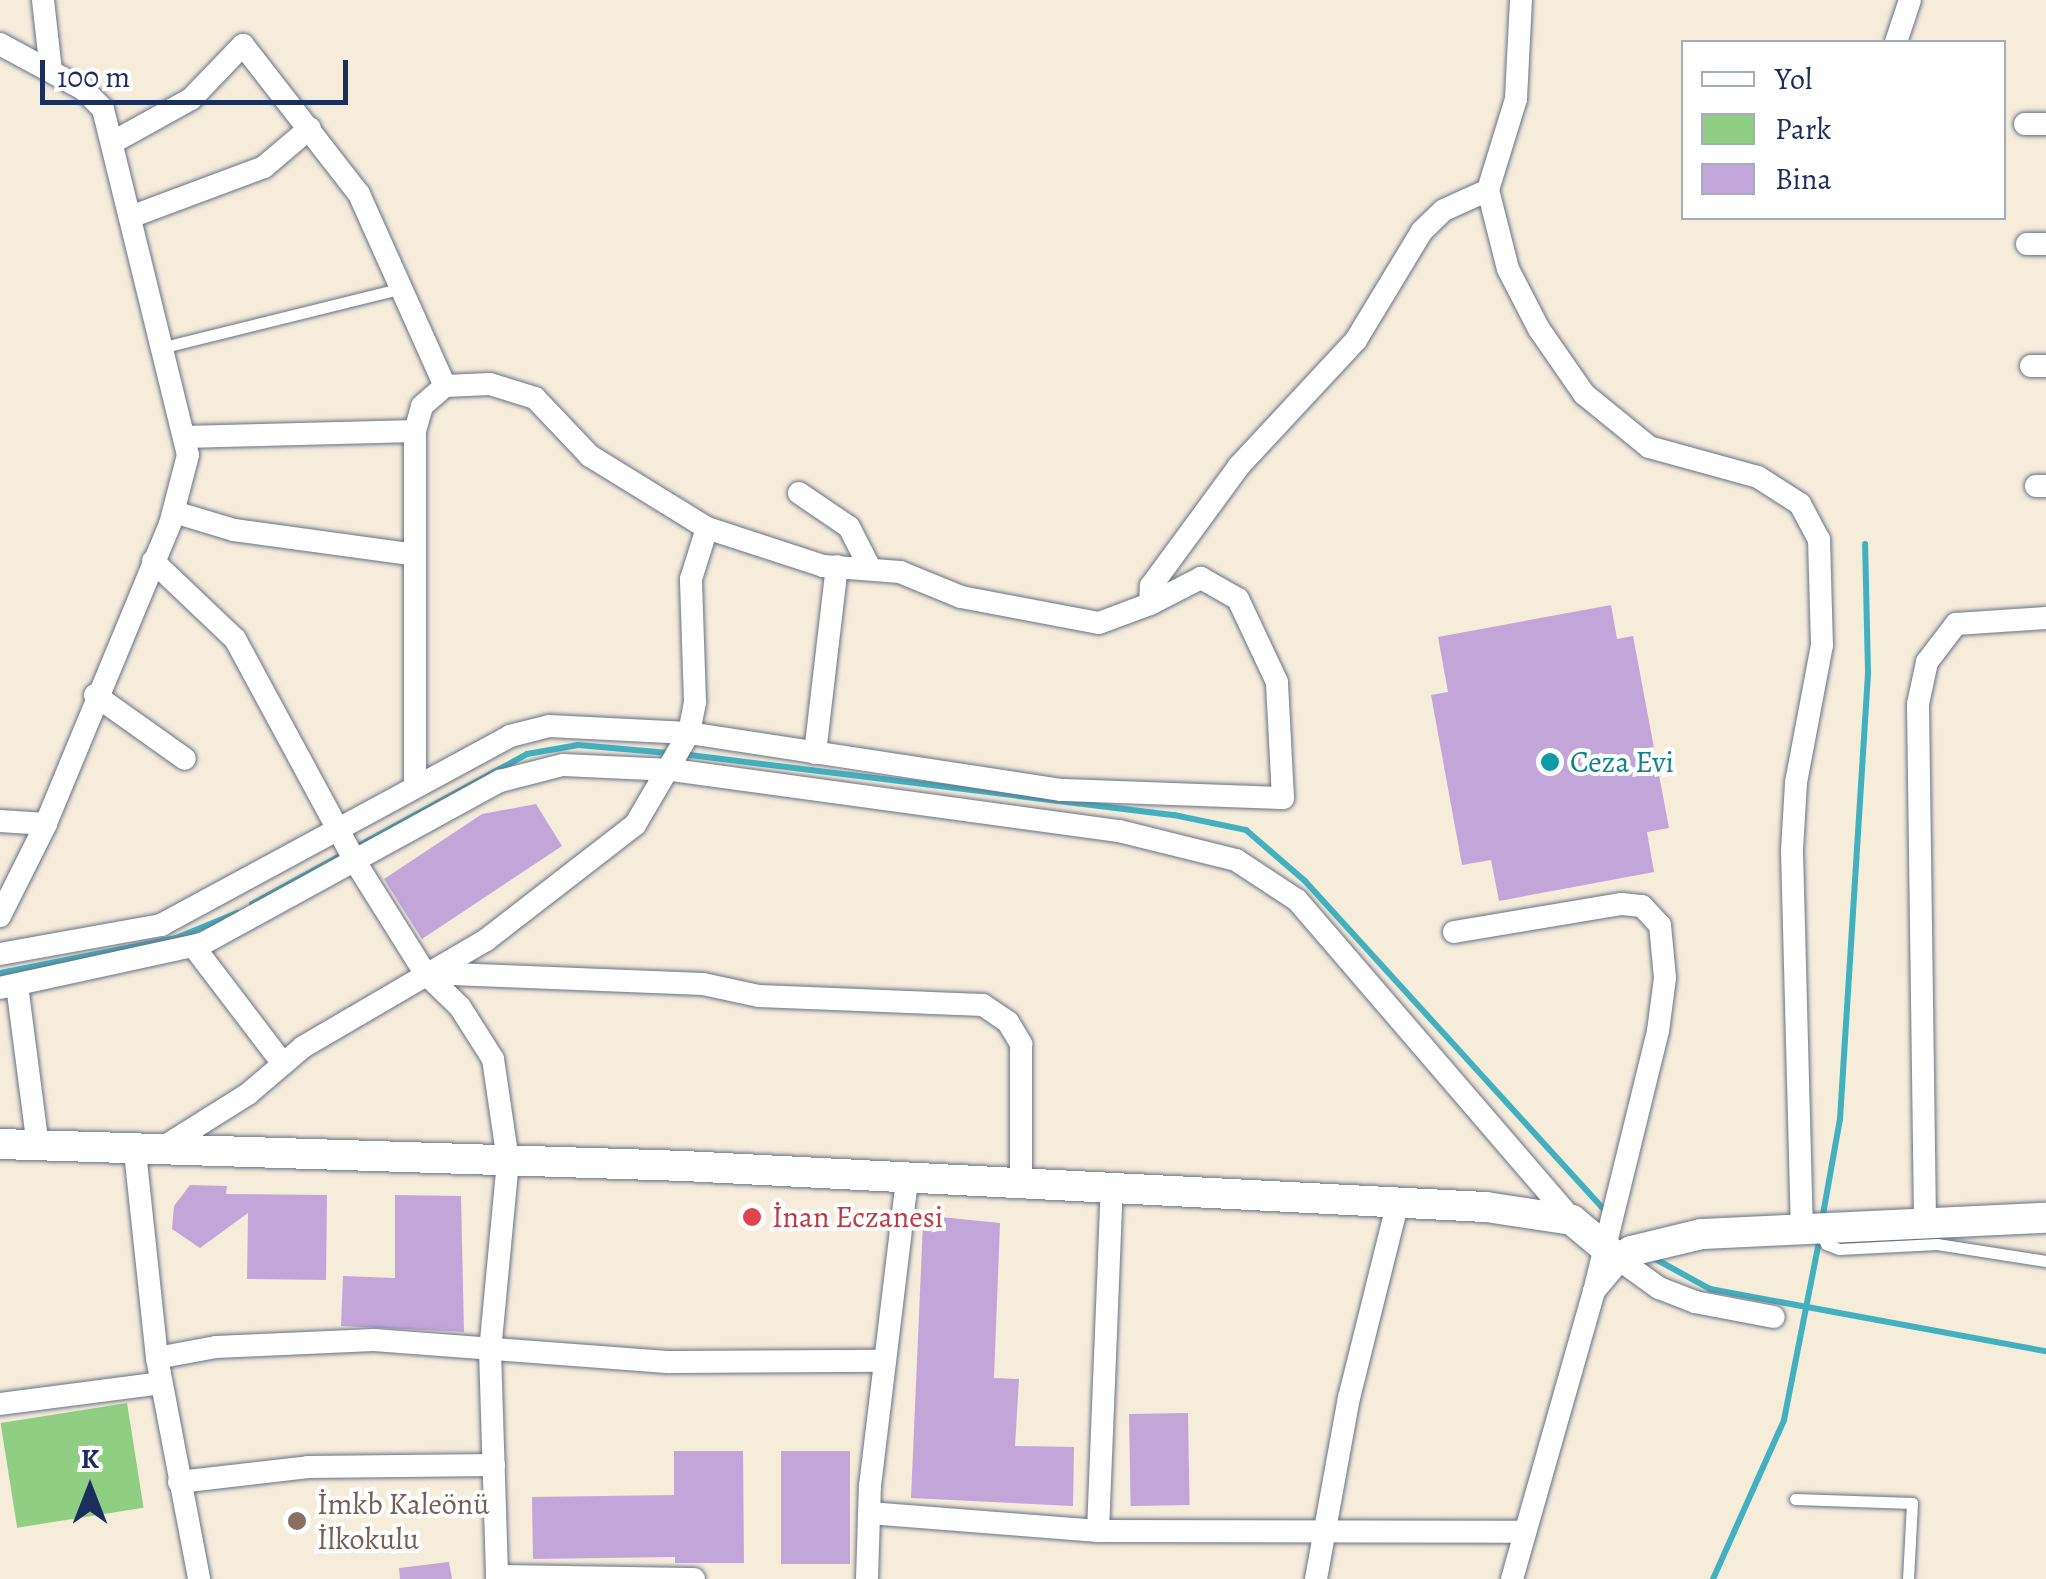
<!DOCTYPE html>
<meta charset="utf-8">
<style>
body{margin:0}
#map{position:relative;width:2046px;height:1579px;overflow:hidden;background:#f5ecda;font-family:Alegreya,serif}
div>[style]{position:absolute}
.green>*{inset:0;background:#90ce84;transform-origin:0 0}
.stream>*{height:6px;margin:-3px;padding:0 3px;transform-origin:3px;border-radius:3px;background:#42b0bf}
.building>*{inset:0;background:#c2a6da;transform-origin:0 0}
.roads{filter:drop-shadow(0 0 2px #677189) drop-shadow(0 0 2px #677189)}
.lane>*{height:11px;margin:-5.5px;padding:0 5.5px;transform-origin:5.5px;border-radius:5.5px;background:#fff}
.street>*{height:22px;margin:-11px;padding:0 11px;transform-origin:11px;border-radius:11px;background:#fff}
.secondary>*{height:30px;margin:-15px;padding:0 15px;transform-origin:15px;border-radius:15px;background:#fff}
.dots>*{width:28px;height:28px;translate:-50% -50%;box-sizing:border-box;border:5px solid #fff;border-radius:50%}
span{translate:-50% -50%;white-space:nowrap;text-align:center;line-height:1.15;-webkit-text-stroke:8px #fff;paint-order:stroke}
.culture-label{font-size:30px;color:#0d838f}
.left{translate:0 -50%;text-align:left}
.health-label{font-size:30px;color:#be3a42}
.education-label{font-size:30px;color:#785e54}
.legend{position:absolute;left:1681px;top:40px;width:325px;height:180px;box-sizing:border-box;background:#fff;border:2px solid #a4acbf;margin:0;padding:12px 18px;list-style:none;font-size:30px;color:#1b2f5e}
.legend li{display:flex;align-items:center;gap:20px;height:50px}
.legend b{width:50px;border:2px solid #a4acbf}
.north{position:absolute;left:40px;top:1439px;width:100px;height:100px;-webkit-text-stroke:8px #fff;paint-order:stroke;rotate:0deg;font-size:28px;font-weight:700;line-height:40px;text-align:center;color:#1b2f5e}
.north::after{content:'';display:block;margin:auto;width:35px;height:45px;background:#1b2f5e;clip-path:polygon(50% 0,100% 100%,50% 72%,0 100%)}
.scale{position:absolute;left:40px;top:60px;width:308px;height:45px;box-sizing:border-box;border:5px solid #1b2f5e;border-top:0;padding-left:12px;font-size:30px;line-height:35px;white-space:nowrap;color:#1b2f5e;-webkit-text-stroke:8px #fff;paint-order:stroke}
</style>
<div id="map">
<div class="green">
<i style="left:127px;top:1403px;width:106px;height:128px;rotate:81deg"></i>
</div>
<div class="stream">
<i style="left:682px;top:754px;width:496px;rotate:7.1deg"></i>
<i style="left:1174px;top:815px;width:74px;rotate:11.8deg"></i>
<i style="left:1246px;top:830px;width:78px;rotate:40.8deg"></i>
<i style="left:1305px;top:881px;width:450px;rotate:47.7deg"></i>
<i style="left:252px;top:904px;width:313px;rotate:-28.6deg"></i>
<i style="left:527px;top:754px;width:52px;rotate:-10deg"></i>
<i style="left:578px;top:745px;width:91px;rotate:5deg"></i>
<i style="left:0;top:973px;width:179px;rotate:-11.2deg"></i>
<i style="left:176px;top:938px;width:66px;rotate:-22.3deg"></i>
<i style="left:1822px;top:1220px;width:103px;rotate:-79.9deg"></i>
<i style="left:1840px;top:1119px;width:448px;rotate:-86.4deg"></i>
<i style="left:1868px;top:672px;width:128px;rotate:-91.3deg"></i>
<i style="left:1648px;top:1255px;width:71px;rotate:28.7deg"></i>
<i style="left:1710px;top:1289px;width:342px;rotate:10.5deg"></i>
<i style="left:1713px;top:1579px;width:174px;rotate:-65.9deg"></i>
<i style="left:1784px;top:1420px;width:187px;rotate:-78.9deg"></i>
</div>
<div class="building">
<i style="clip-path:polygon(1611px 605px,1617px 639px,1633px 636px,1669px 828px,1647px 832px,1654px 872px,1499px 901px,1491px 860px,1462px 865px,1431px 695px,1448px 692px,1438px 637px)"></i>
<i style="clip-path:polygon(536px 804px,562px 846px,422px 939px,384px 879px,482px 814px)"></i>
<i style="clip-path:polygon(190px 1185px,227px 1186px,226px 1194px,327px 1195px,326px 1280px,247px 1279px,248px 1213px,200px 1248px,172px 1229px,174px 1206px)"></i>
<i style="clip-path:polygon(395px 1195px,461px 1196px,464px 1332px,341px 1326px,343px 1276px,395px 1278px)"></i>
<i style="clip-path:polygon(931px 1216px,1000px 1223px,994px 1378px,1019px 1379px,1015px 1446px,1074px 1447px,1073px 1506px,911px 1498px,923px 1223px)"></i>
<i style="left:1188px;top:1413px;width:92px;height:59px;rotate:89deg"></i>
<i style="clip-path:polygon(674px 1451px,743px 1451px,744px 1563px,675px 1563px,675px 1557px,533px 1559px,532px 1497px,674px 1495px)"></i>
<i style="left:781px;top:1451px;width:69px;height:113px"></i>
<i style="clip-path:polygon(449px 1562px,452px 1579px,400px 1579px,399px 1568px)"></i>
</div>
<div class="roads">
<div class="lane">
<i style="left:164px;top:347px;width:246px;rotate:-13.9deg"></i>
<i style="left:1820px;top:1232px;width:13px;rotate:63deg"></i>
<i style="left:1826px;top:1244px;width:14px;rotate:21deg"></i>
<i style="left:1839px;top:1249px;width:98px;rotate:-2.9deg"></i>
<i style="left:1937px;top:1244px;width:110px;rotate:8.9deg"></i>
<i style="left:1795px;top:1499px;width:117px;rotate:2deg"></i>
<i style="left:1912px;top:1503px;width:76px;rotate:93deg"></i>
</div>
<div class="street">
<i style="left:43px;top:0;width:71px;rotate:83.6deg"></i>
<i style="left:1521px;top:0;width:99px;rotate:92.9deg"></i>
<i style="left:1516px;top:99px;width:95px;rotate:107.1deg"></i>
<i style="left:1488px;top:190px;width:81px;rotate:75.8deg"></i>
<i style="left:1508px;top:269px;width:68px;rotate:62.7deg"></i>
<i style="left:1539px;top:329px;width:79px;rotate:55.3deg"></i>
<i style="left:1584px;top:394px;width:84px;rotate:39.2deg"></i>
<i style="left:1649px;top:447px;width:113px;rotate:15.4deg"></i>
<i style="left:1758px;top:477px;width:50px;rotate:32.7deg"></i>
<i style="left:1800px;top:504px;width:40px;rotate:62deg"></i>
<i style="left:1819px;top:539px;width:106px;rotate:88.4deg"></i>
<i style="left:1822px;top:645px;width:140px;rotate:100.7deg"></i>
<i style="left:1796px;top:783px;width:68px;rotate:93.4deg"></i>
<i style="left:1792px;top:851px;width:378px;rotate:88.5deg"></i>
<i style="left:1896px;top:42px;width:44px;rotate:-71.6deg"></i>
<i style="left:0;top:44px;width:94px;rotate:28.5deg"></i>
<i style="left:83px;top:89px;width:28px;rotate:45deg"></i>
<i style="left:103px;top:109px;width:356px;rotate:76.2deg"></i>
<i style="left:188px;top:455px;width:71px;rotate:104.6deg"></i>
<i style="left:170px;top:524px;width:325px;rotate:112.5deg"></i>
<i style="left:46px;top:824px;width:103px;rotate:116.6deg"></i>
<i style="left:2025px;top:124px;width:21px"></i>
<i style="left:115px;top:141px;width:87px;rotate:-28.9deg"></i>
<i style="left:191px;top:99px;width:75px;rotate:-46.1deg"></i>
<i style="left:243px;top:45px;width:189px;rotate:52.1deg"></i>
<i style="left:359px;top:194px;width:210px;rotate:65.9deg"></i>
<i style="left:133px;top:216px;width:140px;rotate:-20.5deg"></i>
<i style="left:264px;top:167px;width:60px;rotate:-40.3deg"></i>
<i style="left:2027px;top:244px;width:19px"></i>
<i style="left:2031px;top:366px;width:15px"></i>
<i style="left:185px;top:437px;width:230px;rotate:-1.5deg"></i>
<i style="left:2036px;top:486px;width:10px"></i>
<i style="left:799px;top:493px;width:60px;rotate:34.2deg"></i>
<i style="left:849px;top:527px;width:46px;rotate:62.9deg"></i>
<i style="left:174px;top:512px;width:63px;rotate:16.7deg"></i>
<i style="left:234px;top:530px;width:178px;rotate:7.8deg"></i>
<i style="left:153px;top:561px;width:113px;rotate:43.6deg"></i>
<i style="left:235px;top:639px;width:255px;rotate:61.6deg"></i>
<i style="left:356px;top:863px;width:130px;rotate:57.9deg"></i>
<i style="left:425px;top:973px;width:49px;rotate:44.2deg"></i>
<i style="left:460px;top:1007px;width:62px;rotate:57.6deg"></i>
<i style="left:493px;top:1059px;width:103px;rotate:81.6deg"></i>
<i style="left:508px;top:1161px;width:191px;rotate:95.4deg"></i>
<i style="left:490px;top:1351px;width:228px;rotate:88.2deg"></i>
<i style="left:95px;top:695px;width:110px;rotate:35.4deg"></i>
<i style="left:815px;top:753px;width:188px;rotate:-83.3deg"></i>
<i style="left:415px;top:785px;width:354px;rotate:-90deg"></i>
<i style="left:415px;top:431px;width:26px;rotate:-74deg"></i>
<i style="left:422px;top:406px;width:30px;rotate:-41deg"></i>
<i style="left:445px;top:386px;width:45px;rotate:-2.5deg"></i>
<i style="left:490px;top:384px;width:47px;rotate:17.3deg"></i>
<i style="left:535px;top:398px;width:80px;rotate:46.5deg"></i>
<i style="left:590px;top:456px;width:137px;rotate:31.6deg"></i>
<i style="left:707px;top:528px;width:122px;rotate:18.1deg"></i>
<i style="left:823px;top:566px;width:77px;rotate:4.5deg"></i>
<i style="left:900px;top:572px;width:66px;rotate:22.3deg"></i>
<i style="left:961px;top:597px;width:140px;rotate:10.7deg"></i>
<i style="left:1099px;top:623px;width:54px;rotate:-20.4deg"></i>
<i style="left:1150px;top:604px;width:18px;rotate:-87deg"></i>
<i style="left:1151px;top:586px;width:149px;rotate:-53.7deg"></i>
<i style="left:1239px;top:466px;width:172px;rotate:-47.1deg"></i>
<i style="left:1356px;top:340px;width:127px;rotate:-58.8deg"></i>
<i style="left:1422px;top:231px;width:30px;rotate:-44deg"></i>
<i style="left:1444px;top:210px;width:48px;rotate:-24.4deg"></i>
<i style="left:0;top:821px;width:46px;rotate:3.7deg"></i>
<i style="left:1454px;top:932px;width:170px;rotate:-9.5deg"></i>
<i style="left:1622px;top:904px;width:20px;rotate:6deg"></i>
<i style="left:1642px;top:906px;width:26px;rotate:47deg"></i>
<i style="left:1660px;top:925px;width:53px;rotate:84.6deg"></i>
<i style="left:1665px;top:978px;width:53px;rotate:97.5deg"></i>
<i style="left:1658px;top:1031px;width:268px;rotate:103.8deg"></i>
<i style="left:194px;top:947px;width:147px;rotate:52.7deg"></i>
<i style="left:0;top:954px;width:164px;rotate:-10.2deg"></i>
<i style="left:161px;top:925px;width:397px;rotate:-28.4deg"></i>
<i style="left:510px;top:736px;width:40px;rotate:-14.4deg"></i>
<i style="left:549px;top:726px;width:140px;rotate:2.9deg"></i>
<i style="left:689px;top:733px;width:377px;rotate:8.7deg"></i>
<i style="left:1062px;top:790px;width:221px;rotate:2.1deg"></i>
<i style="left:1283px;top:798px;width:116px;rotate:-93deg"></i>
<i style="left:1277px;top:682px;width:92px;rotate:-115.2deg"></i>
<i style="left:1238px;top:599px;width:43px;rotate:-150.4deg"></i>
<i style="left:1201px;top:578px;width:57px;rotate:153deg"></i>
<i style="left:427px;top:973px;width:276px;rotate:2.3deg"></i>
<i style="left:703px;top:984px;width:57px;rotate:12.1deg"></i>
<i style="left:759px;top:996px;width:224px;rotate:2.3deg"></i>
<i style="left:983px;top:1005px;width:30px;rotate:34deg"></i>
<i style="left:1008px;top:1022px;width:26px;rotate:59deg"></i>
<i style="left:1021px;top:1044px;width:138px;rotate:90deg"></i>
<i style="left:17px;top:985px;width:162px;rotate:82.6deg"></i>
<i style="left:0;top:988px;width:207px;rotate:-12.3deg"></i>
<i style="left:202px;top:944px;width:340px;rotate:-28.7deg"></i>
<i style="left:500px;top:781px;width:65px;rotate:-14.3deg"></i>
<i style="left:563px;top:765px;width:109px;rotate:2.6deg"></i>
<i style="left:672px;top:770px;width:451px;rotate:7.8deg"></i>
<i style="left:1119px;top:831px;width:121px;rotate:13.9deg"></i>
<i style="left:1236px;top:860px;width:73px;rotate:33.3deg"></i>
<i style="left:1297px;top:900px;width:422px;rotate:49.3deg"></i>
<i style="left:135px;top:1152px;width:207px;rotate:83.9deg"></i>
<i style="left:157px;top:1358px;width:225px;rotate:79.2deg"></i>
<i style="left:154px;top:1153px;width:111px;rotate:-32.1deg"></i>
<i style="left:248px;top:1094px;width:72px;rotate:-40.5deg"></i>
<i style="left:303px;top:1047px;width:212px;rotate:-30.3deg"></i>
<i style="left:486px;top:940px;width:188px;rotate:-37.7deg"></i>
<i style="left:635px;top:825px;width:107px;rotate:-59.6deg"></i>
<i style="left:689px;top:733px;width:32px;rotate:-79deg"></i>
<i style="left:695px;top:702px;width:123px;rotate:-91.9deg"></i>
<i style="left:691px;top:579px;width:53px;rotate:-72.6deg"></i>
<i style="left:1925px;top:1220px;width:516px;rotate:-90.78deg"></i>
<i style="left:1918px;top:704px;width:43px;rotate:-77.9deg"></i>
<i style="left:1927px;top:662px;width:48px;rotate:-52.7deg"></i>
<i style="left:1956px;top:624px;width:90px;rotate:-3.8deg"></i>
<i style="left:157px;top:1358px;width:60px;rotate:-10.6deg"></i>
<i style="left:216px;top:1347px;width:158px;rotate:-2.5deg"></i>
<i style="left:374px;top:1340px;width:297px;rotate:4.3deg"></i>
<i style="left:670px;top:1362px;width:215px;rotate:-0.3deg"></i>
<i style="left:0;top:1404px;width:162px;rotate:-7.4deg"></i>
<i style="left:179px;top:1482px;width:130px;rotate:-6.6deg"></i>
<i style="left:308px;top:1467px;width:186px;rotate:-0.6deg"></i>
<i style="left:869px;top:1513px;width:230px;rotate:4.5deg"></i>
<i style="left:1098px;top:1531px;width:427px;rotate:0.1deg"></i>
<i style="left:1098px;top:1531px;width:347px;rotate:-87.7deg"></i>
<i style="left:497px;top:1576px;width:197px;rotate:0.9deg"></i>
<i style="left:867px;top:1579px;width:93px;rotate:-88.2deg"></i>
<i style="left:870px;top:1486px;width:310px;rotate:-83.1deg"></i>
<i style="left:1316px;top:1579px;width:184px;rotate:-79.7deg"></i>
<i style="left:1349px;top:1398px;width:203px;rotate:-76deg"></i>
<i style="left:1512px;top:1579px;width:299px;rotate:-74.1deg"></i>
<i style="left:1594px;top:1291px;width:40px;rotate:-50deg"></i>
<i style="left:1620px;top:1260px;width:48px;rotate:35.7deg"></i>
<i style="left:1659px;top:1288px;width:39px;rotate:21deg"></i>
<i style="left:1695px;top:1302px;width:80px;rotate:10.8deg"></i>
</div>
<div class="secondary">
<i style="left:0;top:1144px;width:684px;rotate:1.84deg"></i>
<i style="left:684px;top:1166px;width:803px;rotate:2.93deg"></i>
<i style="left:1486px;top:1207px;width:87px;rotate:8.6deg"></i>
<i style="left:1572px;top:1220px;width:62px;rotate:39.8deg"></i>
<i style="left:1620px;top:1260px;width:14px;rotate:-39deg"></i>
<i style="left:1631px;top:1251px;width:73px;rotate:-13.5deg"></i>
<i style="left:1702px;top:1234px;width:344px;rotate:-2.7deg"></i>
</div>
</div>
<div class="dots">
<i style="left:1550px;top:762px;background:#0f9aa8"></i>
<i style="left:752px;top:1217px;background:#e0444e"></i>
<i style="left:297px;top:1521px;background:#8d6e63"></i>
</div>
<div class="culture-label">
<span class="left" style="left:1570px;top:762px">Ceza Evi</span>
</div>
<div class="health-label">
<span class="left" style="left:772px;top:1217px">İnan Eczanesi</span>
</div>
<div class="education-label">
<span class="left" style="left:317px;top:1521px">İmkb Kaleönü<br>İlkokulu</span>
</div>
<ul class="legend">
<li><b style="height:12px;background:#fff"></b>Yol</li>
<li><b style="height:28px;background:#90ce84"></b>Park</li>
<li><b style="height:28px;background:#c2a6da"></b>Bina</li>
</ul>
<div class="north">K</div>
<div class="scale">100 m</div>
</div>
